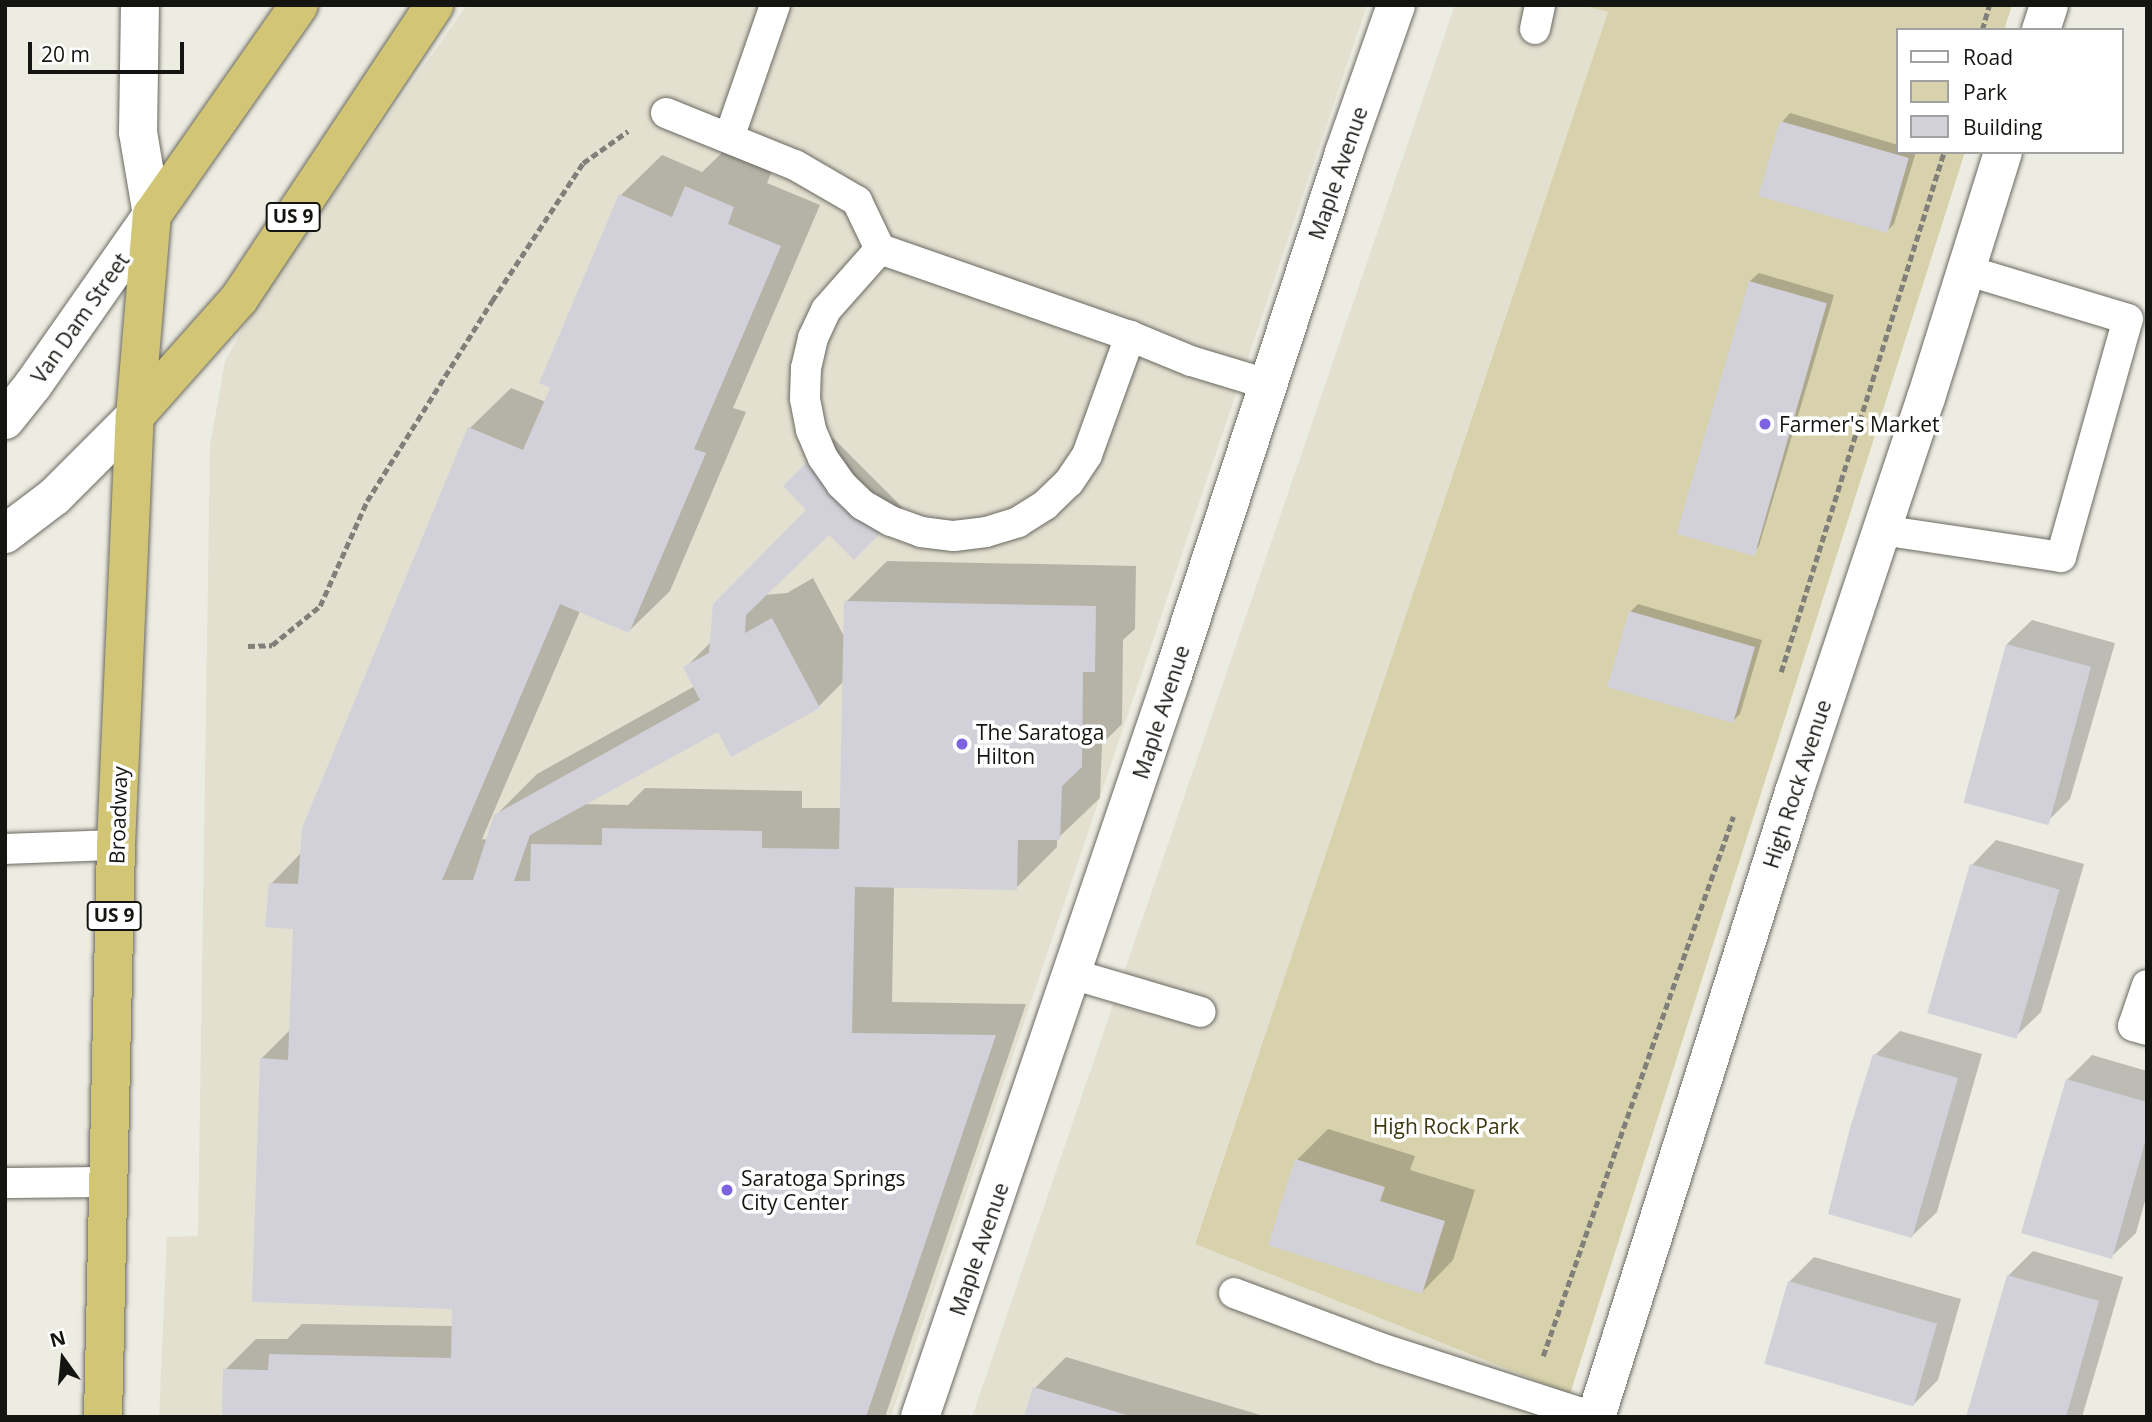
<!DOCTYPE html>
<style>
body{margin:0}
#map{position:relative;width:2152px;height:1422px;overflow:hidden;background:#edece2;font-family:"Open Sans",sans-serif}
div>[style]{position:absolute}
.built>*{inset:0;background:#e3e0d0}
.green>*{inset:0;background:#d7d2ac}
.shadow>*{inset:0;background:#0003}
.building>*{inset:0;background:#d2d1da;transform-origin:0 0}
.path>*{height:4.5px;margin-top:-2.25px;transform-origin:0;background:repeating-linear-gradient(90deg,#807f79 0 7px,transparent 0 10.5px)}
.roads{filter:drop-shadow(0 0 2px #6a6961) drop-shadow(0 0 2px #6a6961)}
.lane>*{height:30px;margin:-15px;padding:0 15px;transform-origin:15px;border-radius:15px;background:#fff}
.secondary>*{height:38px;margin:-19px;padding:0 19px;transform-origin:19px;border-radius:19px;background:#fff}
.highway>*{height:38px;margin:-19px;padding:0 19px;transform-origin:19px;border-radius:19px;background:#d2c676}
.dots>*{width:19px;height:19px;translate:-50% -50%;box-sizing:border-box;border:4px solid #fff;border-radius:50%}
span{translate:-50% -50%;white-space:nowrap;text-align:center;line-height:1.15;-webkit-text-stroke:7px #fff;paint-order:stroke}
.shield-label span{padding:2px 5px;background:#fff;border:2px solid;border-radius:5px;-webkit-text-stroke-width:0}
.shield-label{font-size:19px;color:#141410;font-weight:700}
.street-label{font-size:21px;color:#141410}
.poi-label{font-size:21px;color:#141410}
.left{translate:0 -50%;text-align:left}
.park-label{font-size:21px;color:#3e3811}
.frame{position:absolute;inset:0;border:7px solid #141410;pointer-events:none}
.legend{position:absolute;left:1896px;top:28px;width:228px;height:126px;box-sizing:border-box;background:#fff;border:2px solid #a1a19f;margin:0;padding:9px 12px;list-style:none;font-size:21px;color:#141410}
.legend li{display:flex;align-items:center;gap:14px;height:35px}
.legend b{width:35px;border:2px solid #a1a19f}
.north{position:absolute;left:28px;top:1324px;width:70px;height:70px;-webkit-text-stroke:5px #fff;paint-order:stroke;rotate:345deg;font-size:19px;font-weight:700;line-height:28px;text-align:center;color:#141410}
.north::after{content:'';display:block;margin:auto;width:24px;height:32px;background:#141410;clip-path:polygon(50% 0,100% 100%,50% 72%,0 100%)}
.scale{position:absolute;left:28px;top:42px;width:156px;height:32px;box-sizing:border-box;border:4px solid #141410;border-top:0;padding-left:9px;font-size:21px;line-height:24px;white-space:nowrap;color:#141410;-webkit-text-stroke:5px #fff;paint-order:stroke}
</style>
<div id="map">
<div class="built">
<i style="clip-path:polygon(467px 5px,1367px 5px,891px 1417px,159px 1417px,167px 1237px,198px 1236px,210px 445px,225px 362px,254px 306px)"></i>
<i style="clip-path:polygon(1455px 5px,1581px 5px,1608px 12px,1195px 1244px,1570px 1394px,1562px 1417px,972px 1417px)"></i>
</div>
<div class="green">
<i style="clip-path:polygon(1581px 5px,2012px 5px,2004px 30px,1898px 30px,1898px 152px,1965px 152px,1570px 1394px,1195px 1244px,1608px 12px)"></i>
</div>
<div class="shadow">
<i style="clip-path:polygon(1790px 113px,1898px 145px,1898px 152px,1916px 152px,1894px 224px,1886px 232px,1782px 122px)"></i>
<i style="clip-path:polygon(evenodd,728px 147px,774px 166px,767px 183px,820px 205px,733px 408px,746px 412px,670px 591px,629px 631px,580px 611px,482px 839px,488px 840px,495px 816px,537px 774px,695px 686px,685px 668px,712px 641px,808px 510px,786px 486px,833px 438px,903px 508px,854px 557px,829px 533px,764px 595px,787px 593px,813px 578px,845px 638px,846px 602px,887px 561px,1136px 566px,1135px 629px,1123px 640px,1122px 724px,1102px 744px,1100px 798px,1057px 839px,1057px 847px,1016px 888px,894px 886px,892px 1002px,1026px 1004px,885px 1417px,224px 1417px,225px 1370px,256px 1339px,287px 1339px,302px 1324px,453px 1326px,453px 1310px,262px 1058px,291px 1029px,295px 927px,271px 884px,302px 852px,470px 428px,511px 388px,546px 402px,621px 195px,662px 155px,702px 172px,728px 147px,844px 681px,842px 808px,802px 808px,802px 791px,645px 788px,628px 805px,582px 804px,719px 730px,732px 754px,819px 706px,844px 681px)"></i>
<i style="clip-path:polygon(1759px 273px,1834px 295px,1759px 546px,1751px 555px,1750px 281px)"></i>
<i style="clip-path:polygon(1638px 604px,1762px 640px,1740px 714px,1732px 722px,1630px 612px)"></i>
<i style="clip-path:polygon(2032px 620px,2115px 643px,2070px 799px,2045px 824px,2007px 644px)"></i>
<i style="clip-path:polygon(1996px 840px,2084px 864px,2041px 1012px,2016px 1036px,1972px 865px)"></i>
<i style="clip-path:polygon(1900px 1031px,1982px 1054px,1937px 1212px,1912px 1236px,1875px 1055px)"></i>
<i style="clip-path:polygon(2092px 1055px,2147px 1071px,2147px 1194px,2136px 1233px,2111px 1257px,2067px 1080px)"></i>
<i style="clip-path:polygon(1328px 1129px,1415px 1156px,1410px 1170px,1475px 1190px,1453px 1260px,1422px 1292px,1297px 1160px)"></i>
<i style="clip-path:polygon(2033px 1251px,2123px 1277px,2082px 1417px,1968px 1417px,2008px 1276px)"></i>
<i style="clip-path:polygon(1814px 1257px,1961px 1299px,1938px 1380px,1913px 1405px,1789px 1282px)"></i>
<i style="clip-path:polygon(1066px 1357px,1267px 1417px,1025px 1417px,1035px 1388px)"></i>
</div>
<div class="building">
<i style="left:1780px;top:121px;width:134px;height:78px;rotate:16deg"></i>
<i style="clip-path:polygon(685px 186px,734px 207px,728px 224px,781px 246px,694px 449px,706px 453px,629px 633px,560px 604px,442px 880px,473px 880px,494px 815px,700px 700px,683px 667px,709px 653px,713px 604px,806px 510px,783px 486px,824px 445px,896px 517px,854px 560px,829px 535px,746px 615px,745px 633px,772px 618px,820px 708px,731px 757px,718px 732px,530px 835px,514px 881px,530px 881px,531px 844px,602px 845px,602px 828px,762px 831px,762px 848px,839px 849px,844px 601px,1096px 606px,1095px 672px,1083px 672px,1082px 767px,1062px 786px,1060px 840px,1018px 840px,1017px 890px,855px 887px,852px 1033px,996px 1035px,866px 1417px,222px 1417px,223px 1369px,268px 1370px,269px 1354px,451px 1358px,452px 1309px,252px 1302px,260px 1058px,288px 1060px,293px 929px,265px 927px,269px 883px,298px 884px,302px 828px,468px 427px,523px 450px,550px 388px,539px 383px,619px 194px,672px 217px)"></i>
<i style="left:1749px;top:281px;width:81px;height:263px;rotate:16deg"></i>
<i style="left:1629px;top:611px;width:131px;height:79px;rotate:16deg"></i>
<i style="left:2006px;top:644px;width:88px;height:164px;rotate:15deg"></i>
<i style="left:1970px;top:864px;width:93px;height:155px;rotate:16deg"></i>
<i style="clip-path:polygon(1873px 1054px,1958px 1078px,1912px 1238px,1828px 1214px,1850px 1128px)"></i>
<i style="clip-path:polygon(2066px 1079px,2147px 1102px,2147px 1135px,2112px 1259px,2021px 1233px)"></i>
<i style="clip-path:polygon(1295px 1159px,1385px 1187px,1380px 1201px,1445px 1221px,1422px 1294px,1268px 1245px)"></i>
<i style="clip-path:polygon(2007px 1275px,2099px 1301px,2066px 1417px,1966px 1417px)"></i>
<i style="left:1788px;top:1281px;width:155px;height:86px;rotate:16deg"></i>
<i style="clip-path:polygon(1033px 1387px,1130px 1416px,1129px 1417px,1024px 1417px)"></i>
</div>
<div class="path">
<i style="left:1982px;top:30px;width:26px;rotate:-74deg"></i>
<i style="left:248px;top:646px;width:24px;rotate:-2deg"></i>
<i style="left:272px;top:645px;width:62px;rotate:-39.1deg"></i>
<i style="left:320px;top:606px;width:115px;rotate:-65.9deg"></i>
<i style="left:367px;top:501px;width:236px;rotate:-58deg"></i>
<i style="left:492px;top:301px;width:165px;rotate:-56.6deg"></i>
<i style="left:583px;top:163px;width:55px;rotate:-35.4deg"></i>
<i style="left:1781px;top:672px;width:545px;rotate:-72.6deg"></i>
<i style="left:1543px;top:1356px;width:572px;rotate:-70.58deg"></i>
</div>
<div class="roads">
<div class="lane">
<i style="left:1535px;top:29px;width:25px;rotate:-78deg"></i>
<i style="left:666px;top:113px;width:139px;rotate:22deg"></i>
<i style="left:795px;top:165px;width:72px;rotate:30.1deg"></i>
<i style="left:857px;top:201px;width:53px;rotate:64.4deg"></i>
<i style="left:880px;top:249px;width:265px;rotate:19.2deg"></i>
<i style="left:1130px;top:336px;width:66px;rotate:22.3deg"></i>
<i style="left:1191px;top:361px;width:79px;rotate:16.8deg"></i>
<i style="left:729px;top:138px;width:141px;rotate:-70.9deg"></i>
<i style="left:880px;top:249px;width:81px;rotate:131.5deg"></i>
<i style="left:826px;top:310px;width:31px;rotate:115deg"></i>
<i style="left:813px;top:338px;width:31px;rotate:103deg"></i>
<i style="left:806px;top:368px;width:31px;rotate:92deg"></i>
<i style="left:805px;top:399px;width:32px;rotate:79deg"></i>
<i style="left:811px;top:430px;width:30px;rotate:67deg"></i>
<i style="left:823px;top:458px;width:32px;rotate:55deg"></i>
<i style="left:841px;top:484px;width:30px;rotate:44deg"></i>
<i style="left:863px;top:505px;width:32px;rotate:30deg"></i>
<i style="left:891px;top:521px;width:32px;rotate:20deg"></i>
<i style="left:921px;top:532px;width:33px;rotate:7deg"></i>
<i style="left:954px;top:536px;width:32px;rotate:-7deg"></i>
<i style="left:986px;top:532px;width:34px;rotate:-17deg"></i>
<i style="left:1018px;top:522px;width:32px;rotate:-32deg"></i>
<i style="left:1045px;top:505px;width:33px;rotate:-44deg"></i>
<i style="left:1069px;top:482px;width:32px;rotate:-56deg"></i>
<i style="left:1087px;top:455px;width:127px;rotate:-70.1deg"></i>
<i style="left:1881px;top:530px;width:182px;rotate:8.5deg"></i>
<i style="left:2061px;top:557px;width:247px;rotate:-74.3deg"></i>
<i style="left:2128px;top:319px;width:169px;rotate:-163.2deg"></i>
<i style="left:5px;top:849px;width:111px;rotate:-2.1deg"></i>
<i style="left:1072px;top:974px;width:134px;rotate:16.4deg"></i>
<i style="left:2147px;top:985px;width:43px;rotate:108.9deg"></i>
<i style="left:2133px;top:1026px;width:15px;rotate:16deg"></i>
<i style="left:5px;top:1183px;width:102px;rotate:-0.6deg"></i>
<i style="left:1234px;top:1293px;width:156px;rotate:20.6deg"></i>
<i style="left:1380px;top:1348px;width:225px;rotate:17.9deg"></i>
</div>
<div class="secondary">
<i style="left:2041px;top:30px;width:26px;rotate:-72deg"></i>
<i style="left:5px;top:420px;width:45px;rotate:-51.3deg"></i>
<i style="left:33px;top:385px;width:208px;rotate:-55deg"></i>
<i style="left:152px;top:215px;width:84px;rotate:-99.6deg"></i>
<i style="left:138px;top:132px;width:127px;rotate:-89.1deg"></i>
<i style="left:5px;top:534px;width:61px;rotate:-37.1deg"></i>
<i style="left:54px;top:497px;width:115px;rotate:-45deg"></i>
<i style="left:920px;top:1417px;width:784px;rotate:-71.17deg"></i>
<i style="left:1173px;top:675px;width:549px;rotate:-71.86deg"></i>
<i style="left:1344px;top:153px;width:157px;rotate:-70.6deg"></i>
<i style="left:1596px;top:1417px;width:656px;rotate:-72.42deg"></i>
<i style="left:1794px;top:792px;width:416px;rotate:-71.5deg"></i>
<i style="left:1926px;top:398px;width:258px;rotate:-72.6deg"></i>
</div>
<div class="highway">
<i style="left:135px;top:416px;width:157px;rotate:-48.4deg"></i>
<i style="left:239px;top:299px;width:353px;rotate:-56.4deg"></i>
<i style="left:103px;top:1417px;width:572px;rotate:-88.7deg"></i>
<i style="left:116px;top:845px;width:429px;rotate:-87.5deg"></i>
<i style="left:135px;top:416px;width:202px;rotate:-85.2deg"></i>
<i style="left:152px;top:215px;width:256px;rotate:-55deg"></i>
</div>
</div>
<div class="dots">
<i style="left:1765px;top:424px;background:#7d63df"></i>
<i style="left:962px;top:744px;background:#7d63df"></i>
<i style="left:727px;top:1190px;background:#7d63df"></i>
</div>
<div class="shield-label">
<span style="left:293px;top:217px">US 9</span>
<span style="left:114px;top:916px">US 9</span>
</div>
<div class="street-label">
<span style="left:1338px;top:173px;rotate:-71deg">Maple Avenue</span>
<span style="left:80px;top:318px;rotate:-55deg">Van Dam Street</span>
<span style="left:1161px;top:712px;rotate:-72deg">Maple Avenue</span>
<span style="left:1797px;top:784px;rotate:-72deg">High Rock Avenue</span>
<span style="left:118px;top:815px;rotate:-88deg">Broadway</span>
<span style="left:979px;top:1249px;rotate:-71deg">Maple Avenue</span>
</div>
<div class="poi-label">
<span class="left" style="left:1779px;top:424px">Farmer's Market</span>
<span class="left" style="left:976px;top:744px">The Saratoga<br>Hilton</span>
<span class="left" style="left:741px;top:1190px">Saratoga Springs<br>City Center</span>
</div>
<div class="park-label">
<span style="left:1446px;top:1126px">High Rock Park</span>
</div>
<div class="frame"></div>
<ul class="legend">
<li><b style="height:9px;background:#fff"></b>Road</li>
<li><b style="height:19px;background:#d7d2ac"></b>Park</li>
<li><b style="height:19px;background:#d2d1da"></b>Building</li>
</ul>
<div class="north">N</div>
<div class="scale">20 m</div>
</div>
